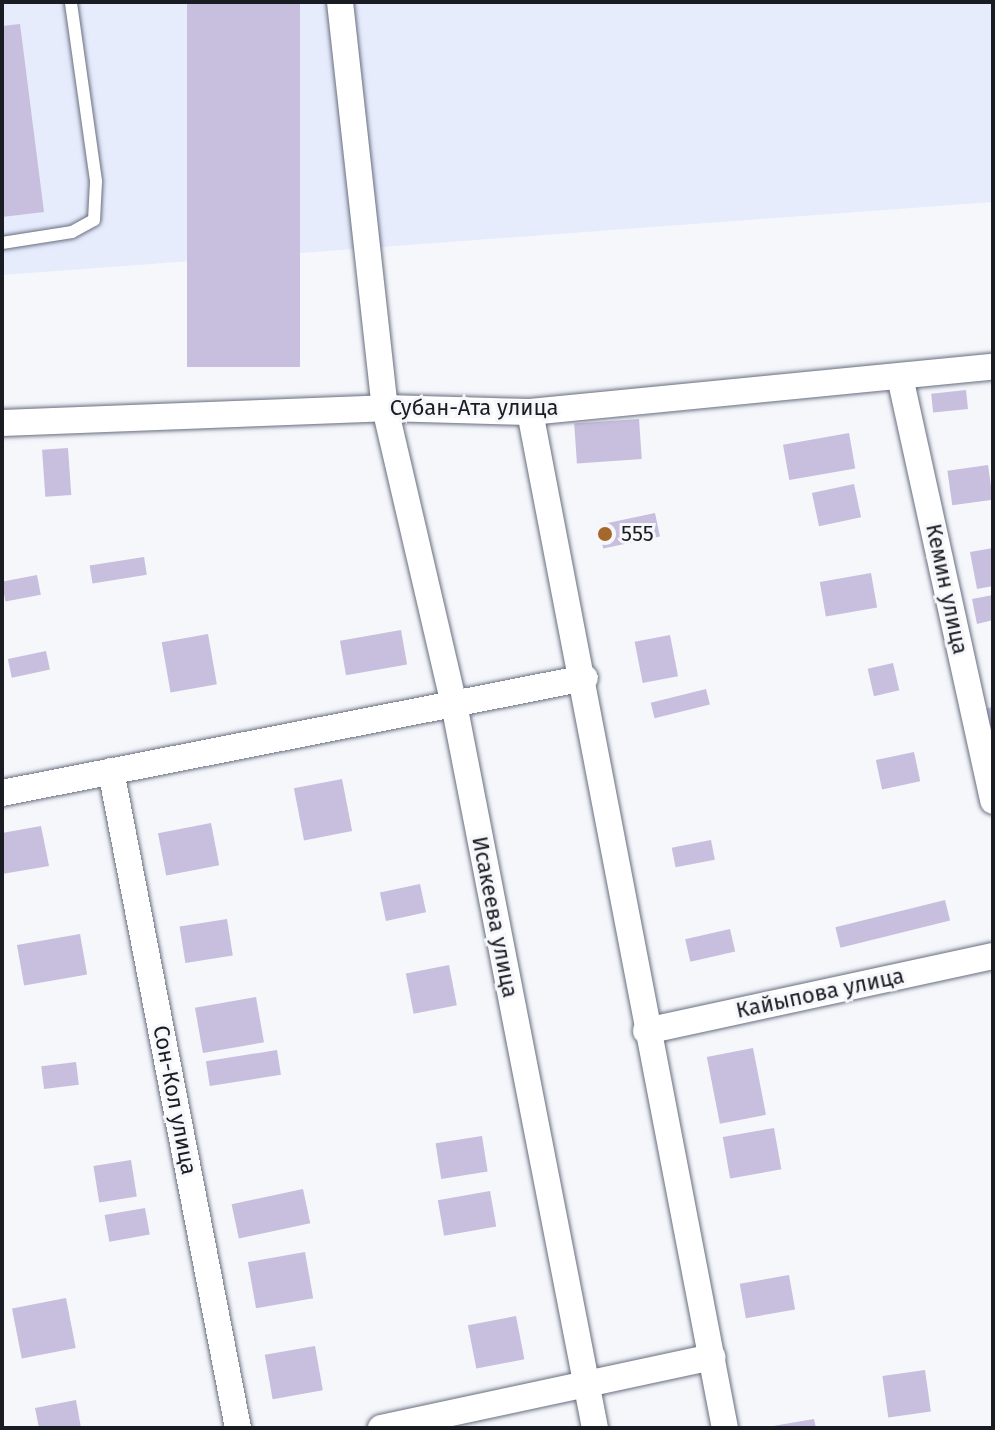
<!DOCTYPE html>
<meta charset="utf-8">
<style>
body{margin:0}
#map{position:relative;width:995px;height:1430px;overflow:hidden;background:#f5f7fb;font-family:"Fira Sans",sans-serif}
div>[style]{position:absolute}
.built>*{inset:0;background:#e6ecfc}
.building>*{inset:0;background:#c8bede;transform-origin:0 0}
.roads{filter:drop-shadow(0 0 2px #686e80) drop-shadow(0 0 2px #686e80)}
.lane>*{height:12px;margin:-6px;padding:0 6px;transform-origin:6px;border-radius:6px;background:#fff}
.street>*{height:26px;margin:-13px;padding:0 13px;transform-origin:13px;border-radius:13px;background:#fff}
.dots>*{width:22px;height:22px;translate:-50% -50%;box-sizing:border-box;border:4px solid #f5f7fb;border-radius:50%}
span{translate:-50% -50%;white-space:nowrap;text-align:center;line-height:1.15;-webkit-text-stroke:6px #f5f7fb;paint-order:stroke}
.street-label{font-size:22px;color:#1a1c23}
.poi-label{font-size:22px;color:#1a1c23}
.left{translate:0 -50%;text-align:left}
.frame{position:absolute;inset:0;border:4px solid #1a1c23;pointer-events:none}
</style>
<div id="map">
<div class="built">
<i style="clip-path:polygon(2px 2px,993px 2px,993px 202px,2px 275px)"></i>
</div>
<div class="building">
<i style="left:187px;top:2px;width:113px;height:365px"></i>
<i style="clip-path:polygon(20px 24px,44px 212px,2px 217px,2px 26px)"></i>
<i style="left:966px;top:390px;width:19px;height:35px;rotate:84deg"></i>
<i style="left:639px;top:419px;width:40px;height:65px;rotate:86deg"></i>
<i style="left:849px;top:433px;width:36px;height:67px;rotate:80deg"></i>
<i style="left:68px;top:448px;width:47px;height:26px;rotate:86deg"></i>
<i style="left:988px;top:465px;width:35px;height:41px;rotate:82deg"></i>
<i style="left:854px;top:484px;width:34px;height:43px;rotate:78deg"></i>
<i style="left:655px;top:513px;width:24px;height:58px;rotate:78deg"></i>
<i style="clip-path:polygon(993px 548px,993px 586px,977px 589px,970px 552px)"></i>
<i style="left:144px;top:557px;width:18px;height:55px;rotate:81deg"></i>
<i style="left:871px;top:573px;width:35px;height:52px;rotate:80deg"></i>
<i style="left:37px;top:575px;width:20px;height:36px;rotate:79deg"></i>
<i style="clip-path:polygon(993px 595px,993px 620px,977px 624px,972px 599px)"></i>
<i style="left:401px;top:630px;width:35px;height:62px;rotate:80deg"></i>
<i style="left:208px;top:634px;width:51px;height:47px;rotate:80deg"></i>
<i style="left:670px;top:635px;width:42px;height:36px;rotate:79deg"></i>
<i style="left:46px;top:651px;width:19px;height:39px;rotate:78deg"></i>
<i style="left:893px;top:663px;width:28px;height:26px;rotate:77deg"></i>
<i style="left:706px;top:689px;width:16px;height:57px;rotate:76deg"></i>
<i style="clip-path:polygon(993px 707px,993px 747px,984px 709px)"></i>
<i style="left:914px;top:752px;width:30px;height:39px;rotate:78deg"></i>
<i style="left:342px;top:779px;width:53px;height:49px;rotate:79deg"></i>
<i style="left:211px;top:823px;width:43px;height:54px;rotate:79deg"></i>
<i style="clip-path:polygon(41px 826px,49px 866px,2px 874px,2px 833px)"></i>
<i style="left:711px;top:840px;width:20px;height:40px;rotate:79deg"></i>
<i style="left:420px;top:884px;width:29px;height:41px;rotate:78deg"></i>
<i style="left:945px;top:900px;width:21px;height:113px;rotate:76deg"></i>
<i style="left:227px;top:919px;width:37px;height:48px;rotate:81deg"></i>
<i style="left:730px;top:929px;width:23px;height:46px;rotate:77deg"></i>
<i style="left:80px;top:934px;width:41px;height:64px;rotate:80deg"></i>
<i style="left:449px;top:965px;width:41px;height:44px;rotate:79deg"></i>
<i style="left:256px;top:997px;width:46px;height:62px;rotate:80deg"></i>
<i style="left:753px;top:1048px;width:68px;height:47px;rotate:79deg"></i>
<i style="left:277px;top:1050px;width:25px;height:72px;rotate:81deg"></i>
<i style="left:76px;top:1062px;width:23px;height:35px;rotate:83deg"></i>
<i style="left:774px;top:1128px;width:42px;height:52px;rotate:80deg"></i>
<i style="left:482px;top:1136px;width:36px;height:47px;rotate:81deg"></i>
<i style="left:131px;top:1160px;width:37px;height:38px;rotate:81deg"></i>
<i style="left:303px;top:1189px;width:35px;height:73px;rotate:78deg"></i>
<i style="left:490px;top:1191px;width:36px;height:53px;rotate:80deg"></i>
<i style="left:145px;top:1208px;width:27px;height:41px;rotate:80deg"></i>
<i style="left:305px;top:1252px;width:47px;height:58px;rotate:80deg"></i>
<i style="left:789px;top:1275px;width:35px;height:50px;rotate:80deg"></i>
<i style="left:66px;top:1298px;width:51px;height:55px;rotate:79deg"></i>
<i style="left:516px;top:1316px;width:44px;height:49px;rotate:79deg"></i>
<i style="left:315px;top:1346px;width:45px;height:51px;rotate:80deg"></i>
<i style="left:925px;top:1370px;width:42px;height:43px;rotate:82deg"></i>
<i style="clip-path:polygon(76px 1400px,81px 1428px,39px 1428px,35px 1408px)"></i>
<i style="clip-path:polygon(814px 1419px,816px 1428px,774px 1428px,773px 1426px)"></i>
</div>
<div class="roads">
<div class="lane">
<i style="left:2px;top:243px;width:71px;rotate:-8.9deg"></i>
<i style="left:72px;top:232px;width:25px;rotate:-29deg"></i>
<i style="left:94px;top:220px;width:39px;rotate:-87deg"></i>
<i style="left:96px;top:181px;width:181px;rotate:-98deg"></i>
</div>
<div class="street">
<i style="left:340px;top:2px;width:408px;rotate:83.7deg"></i>
<i style="left:385px;top:408px;width:304px;rotate:76.9deg"></i>
<i style="left:454px;top:704px;width:738px;rotate:78.98deg"></i>
<i style="left:900px;top:377px;width:434px;rotate:77.6deg"></i>
<i style="left:530px;top:412px;width:1035px;rotate:79.14deg"></i>
<i style="left:2px;top:423px;width:383px;rotate:-2.2deg"></i>
<i style="left:385px;top:408px;width:145px;rotate:1.6deg"></i>
<i style="left:530px;top:412px;width:465px;rotate:-5.6deg"></i>
<i style="left:111px;top:771px;width:669px;rotate:79.06deg"></i>
<i style="left:2px;top:793px;width:594px;rotate:-11.16deg"></i>
<i style="left:646px;top:1031px;width:355px;rotate:-12.2deg"></i>
<i style="left:381px;top:1428px;width:339px;rotate:-12.1deg"></i>
</div>
</div>
<div class="dots">
<i style="left:605px;top:534px;background:#a5682b"></i>
</div>
<div class="street-label">
<span style="left:474px;top:408px">Субан-Ата улица</span>
<span style="left:947px;top:589px;rotate:78deg">Кемин улица</span>
<span style="left:495px;top:917px;rotate:79deg">Исакеева улица</span>
<span style="left:820px;top:993px;rotate:-12deg">Кайыпова улица</span>
<span style="left:175px;top:1100px;rotate:79deg">Сон-Кол улица</span>
</div>
<div class="poi-label">
<span class="left" style="left:621px;top:534px">555</span>
</div>
<div class="frame"></div>
</div>
